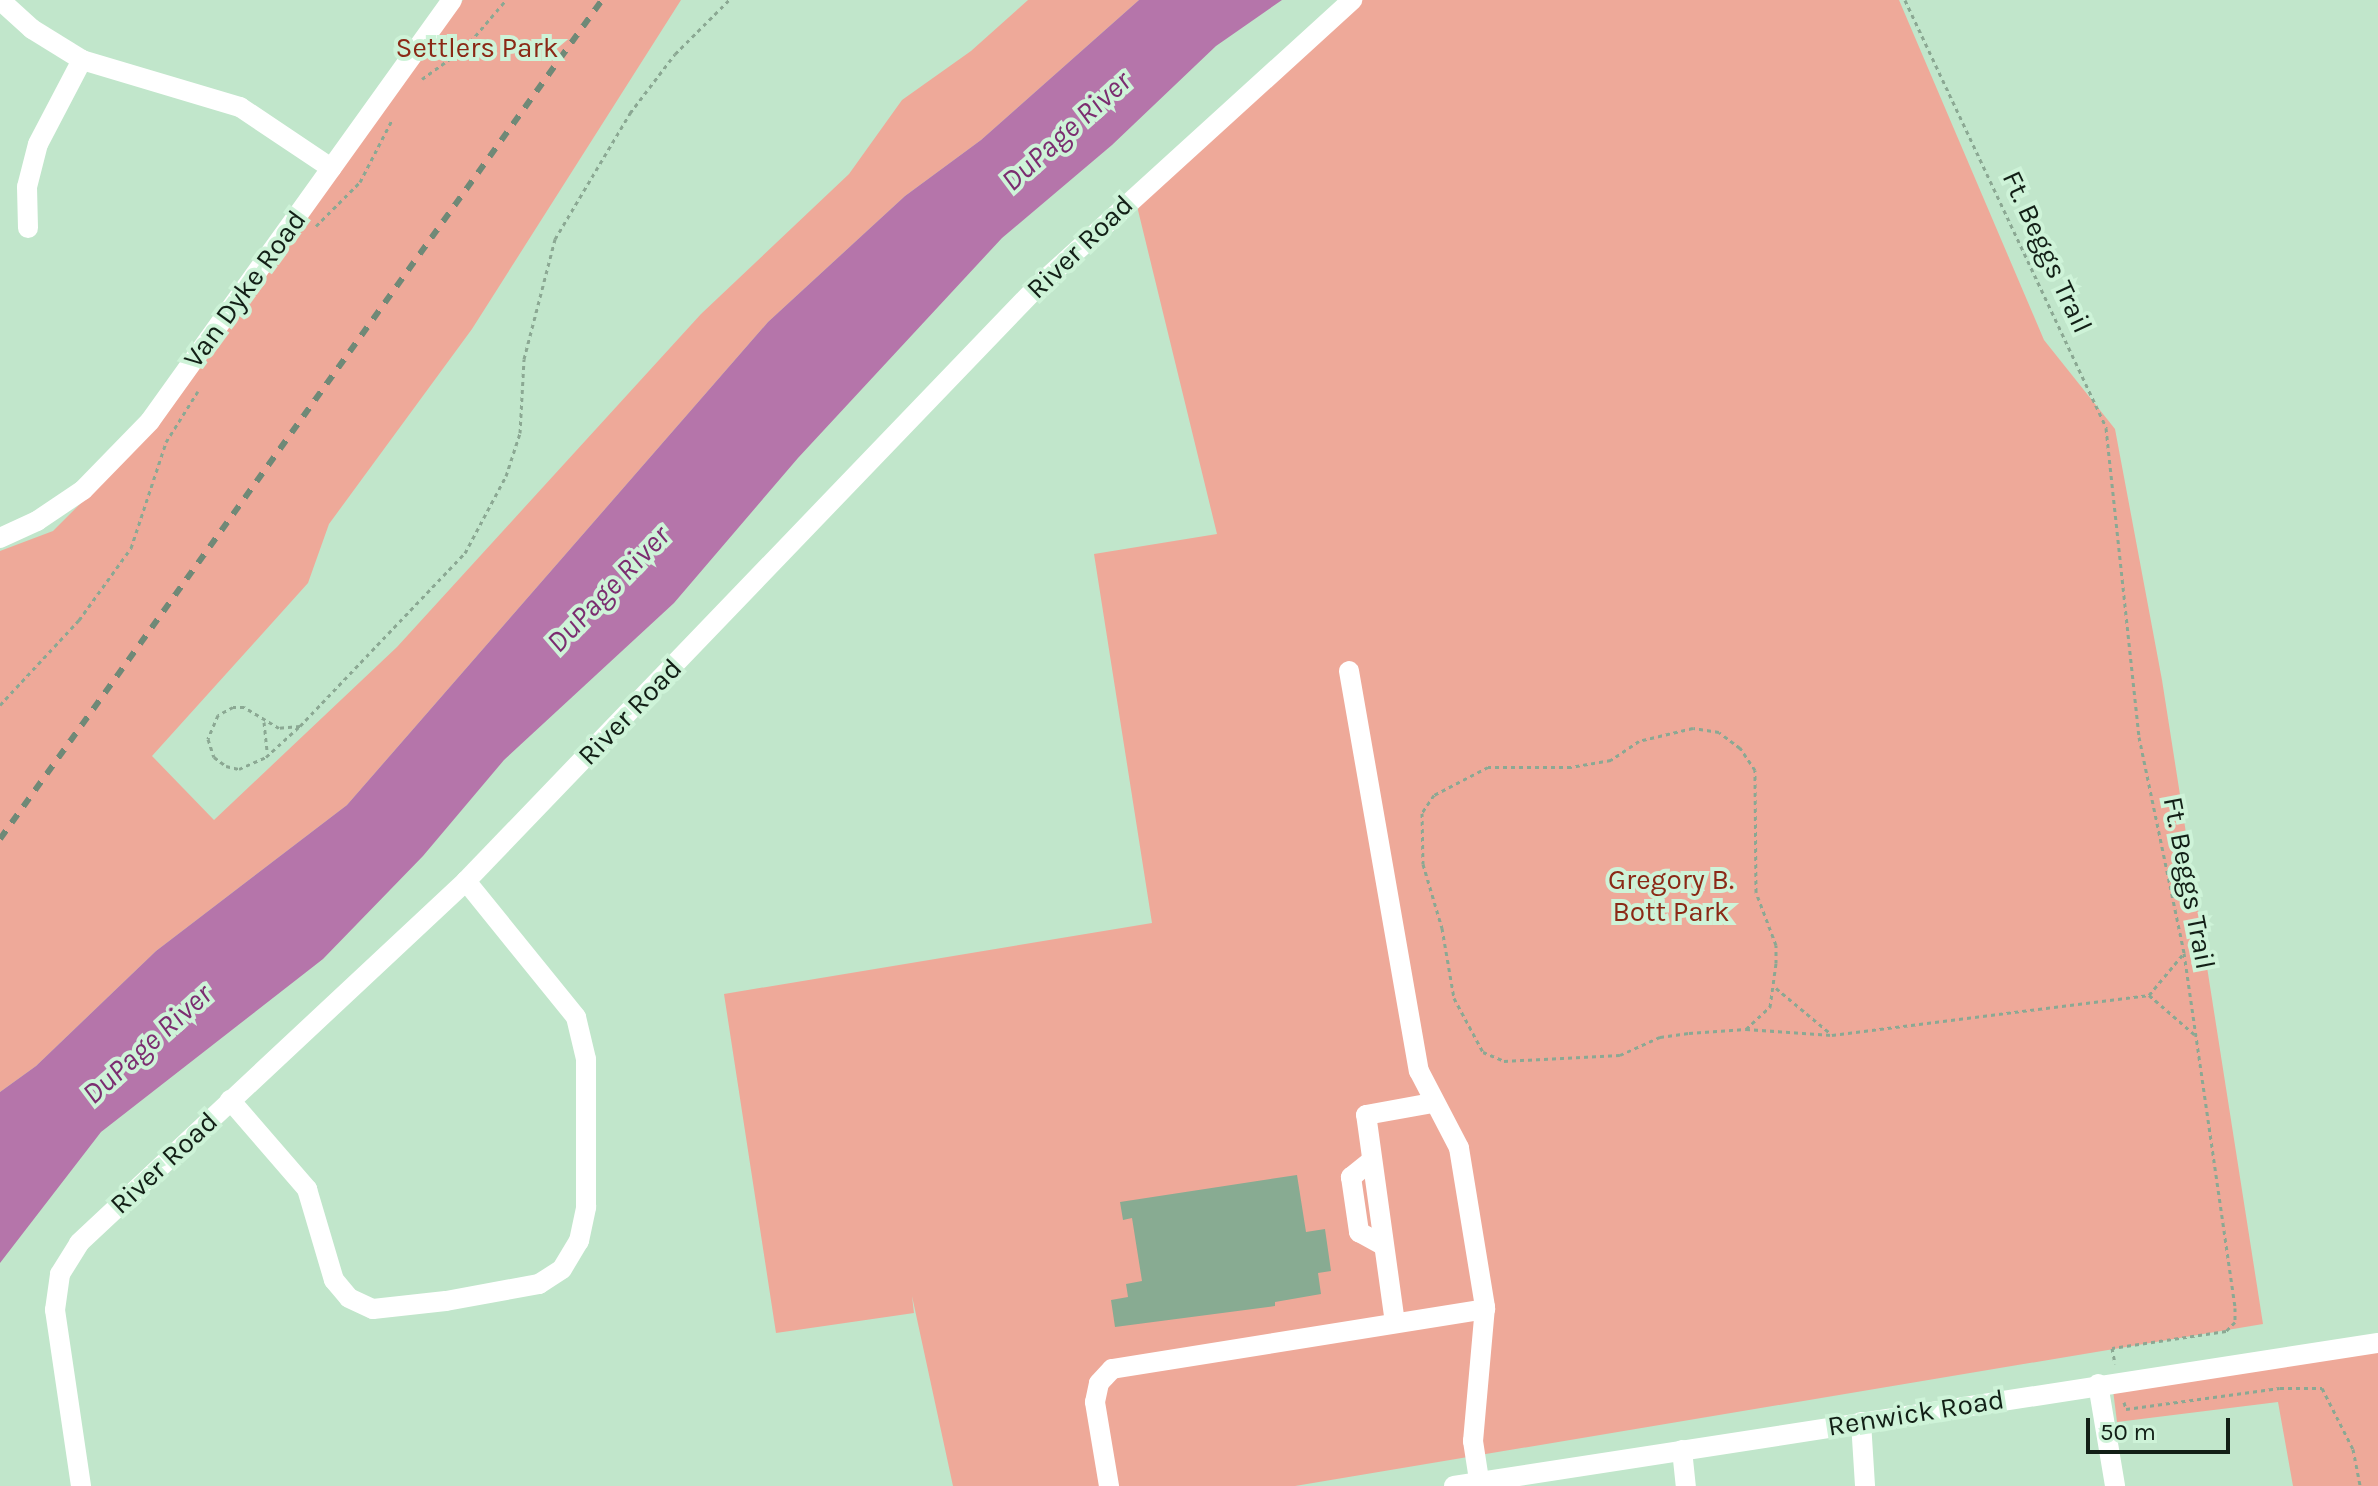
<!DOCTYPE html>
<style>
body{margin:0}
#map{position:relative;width:2378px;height:1486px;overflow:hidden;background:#c1e6cb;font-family:Karla,sans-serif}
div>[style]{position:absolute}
.green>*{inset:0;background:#eea999}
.water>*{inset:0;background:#b575aa}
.building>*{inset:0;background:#88ab92}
.path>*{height:3px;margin-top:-1.5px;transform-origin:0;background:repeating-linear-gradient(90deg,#8ba893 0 4px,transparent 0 8px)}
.minor>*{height:20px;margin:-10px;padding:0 10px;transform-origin:10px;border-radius:10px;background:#fff}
.rail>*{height:6px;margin-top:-3px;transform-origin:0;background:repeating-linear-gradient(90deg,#6f8977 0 10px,transparent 0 20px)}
span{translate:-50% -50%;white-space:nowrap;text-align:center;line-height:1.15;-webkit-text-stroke:8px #cef3d8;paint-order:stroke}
.park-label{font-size:28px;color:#8b2916}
.street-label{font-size:28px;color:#121f16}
.water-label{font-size:30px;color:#7b2d70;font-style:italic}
.scale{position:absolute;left:2086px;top:1418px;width:144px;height:36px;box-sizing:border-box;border:4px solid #121f16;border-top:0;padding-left:10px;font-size:24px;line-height:28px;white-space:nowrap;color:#121f16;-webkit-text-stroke:6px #cef3d8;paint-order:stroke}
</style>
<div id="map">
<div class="green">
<i style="clip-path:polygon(463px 0,681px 0,472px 329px,329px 524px,308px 583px,152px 756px,214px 820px,397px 647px,701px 314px,849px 174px,902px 100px,971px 51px,1028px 0,1139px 0,981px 140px,905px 196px,768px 322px,347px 805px,156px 951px,36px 1066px,0 1092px,0 551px,53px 531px,158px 426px)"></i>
<i style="clip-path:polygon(1359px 0,1899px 0,2044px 340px,2115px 429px,2162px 680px,2263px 1324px,1295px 1486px,953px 1486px,912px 1296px,914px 1313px,776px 1333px,724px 994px,1152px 923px,1094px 554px,1217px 534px,1136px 202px)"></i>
<i style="clip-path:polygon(2378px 1339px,2378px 1486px,2293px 1486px,2278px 1402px,2117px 1422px,2112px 1382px)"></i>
</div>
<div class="water">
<i style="clip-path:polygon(1139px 0,1282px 0,1216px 46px,1112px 145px,1002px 238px,798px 458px,674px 603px,504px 760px,423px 856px,323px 959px,101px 1132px,0 1263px,0 1092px,36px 1066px,156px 951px,347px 805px,768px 322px,905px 196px,981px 140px)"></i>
</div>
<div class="building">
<i style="clip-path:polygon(1297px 1175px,1306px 1232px,1325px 1229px,1331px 1271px,1318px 1273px,1321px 1294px,1275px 1302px,1275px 1306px,1115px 1327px,1111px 1300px,1128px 1297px,1126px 1284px,1142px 1281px,1132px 1218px,1123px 1220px,1120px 1202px)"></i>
</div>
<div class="path">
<i style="left:1905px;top:0;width:473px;rotate:64.8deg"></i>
<i style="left:2106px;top:428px;width:311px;rotate:83.9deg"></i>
<i style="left:2139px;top:737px;width:221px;rotate:78.2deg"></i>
<i style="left:2184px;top:953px;width:359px;rotate:81.8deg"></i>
<i style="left:2235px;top:1308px;width:14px;rotate:90deg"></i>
<i style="left:2235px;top:1322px;width:13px;rotate:135deg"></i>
<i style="left:2226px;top:1331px;width:115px;rotate:171.5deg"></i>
<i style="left:2112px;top:1348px;width:16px;rotate:79deg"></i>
<i style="left:422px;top:79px;width:53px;rotate:-35.8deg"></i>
<i style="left:465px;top:48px;width:63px;rotate:-49.5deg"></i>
<i style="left:316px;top:226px;width:62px;rotate:-45deg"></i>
<i style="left:360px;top:182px;width:70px;rotate:-62.7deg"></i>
<i style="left:0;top:705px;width:116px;rotate:-47.1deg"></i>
<i style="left:79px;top:620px;width:89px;rotate:-54.2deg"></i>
<i style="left:131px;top:548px;width:112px;rotate:-71.7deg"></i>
<i style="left:166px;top:442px;width:60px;rotate:-57.9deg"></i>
<i style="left:264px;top:722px;width:31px;rotate:84deg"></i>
<i style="left:300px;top:726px;width:21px;rotate:175deg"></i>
<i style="left:279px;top:728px;width:41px;rotate:-149deg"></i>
<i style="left:244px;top:707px;width:11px;rotate:180deg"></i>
<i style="left:233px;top:707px;width:17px;rotate:152deg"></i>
<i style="left:218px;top:715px;width:26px;rotate:113deg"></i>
<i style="left:208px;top:739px;width:19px;rotate:72deg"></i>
<i style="left:214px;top:757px;width:15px;rotate:37deg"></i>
<i style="left:226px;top:766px;width:13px;rotate:13deg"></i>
<i style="left:239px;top:769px;width:30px;rotate:-24deg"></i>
<i style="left:266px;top:757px;width:46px;rotate:-42.4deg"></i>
<i style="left:300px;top:726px;width:239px;rotate:-46.4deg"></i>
<i style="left:465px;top:553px;width:87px;rotate:-62deg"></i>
<i style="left:506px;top:476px;width:45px;rotate:-72deg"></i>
<i style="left:520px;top:433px;width:74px;rotate:-86.9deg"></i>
<i style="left:524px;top:359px;width:124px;rotate:-75.5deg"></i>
<i style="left:555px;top:239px;width:147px;rotate:-59.2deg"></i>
<i style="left:630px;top:113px;width:74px;rotate:-52.7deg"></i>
<i style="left:675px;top:54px;width:76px;rotate:-45deg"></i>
<i style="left:1776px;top:988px;width:72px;rotate:39.9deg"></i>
<i style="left:2149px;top:995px;width:60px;rotate:40.9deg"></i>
<i style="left:1746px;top:1029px;width:33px;rotate:-43deg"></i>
<i style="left:1770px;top:1007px;width:44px;rotate:-82.2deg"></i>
<i style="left:1776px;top:963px;width:18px;rotate:-90deg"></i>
<i style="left:1776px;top:945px;width:57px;rotate:-110.7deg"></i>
<i style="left:1756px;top:892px;width:122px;rotate:-90.5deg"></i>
<i style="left:1755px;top:770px;width:27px;rotate:-124deg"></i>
<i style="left:1740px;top:748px;width:26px;rotate:-143deg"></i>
<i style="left:1719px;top:732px;width:26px;rotate:-171deg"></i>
<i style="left:1693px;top:728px;width:56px;rotate:166.5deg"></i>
<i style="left:1639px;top:741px;width:34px;rotate:146deg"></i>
<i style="left:1611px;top:760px;width:41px;rotate:170.1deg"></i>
<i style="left:1571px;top:767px;width:83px;rotate:180deg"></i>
<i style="left:1488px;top:767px;width:61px;rotate:152.6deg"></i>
<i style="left:1434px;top:795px;width:22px;rotate:124deg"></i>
<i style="left:1422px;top:813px;width:51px;rotate:88.9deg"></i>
<i style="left:1423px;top:864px;width:67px;rotate:73.5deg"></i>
<i style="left:1442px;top:928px;width:71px;rotate:80.3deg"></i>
<i style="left:1454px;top:998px;width:61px;rotate:61.8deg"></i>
<i style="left:1483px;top:1052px;width:23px;rotate:23deg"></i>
<i style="left:1504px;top:1061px;width:116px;rotate:-3deg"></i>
<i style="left:1620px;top:1055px;width:44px;rotate:-24.2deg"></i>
<i style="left:1660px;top:1037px;width:29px;rotate:-8deg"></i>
<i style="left:1689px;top:1033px;width:57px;rotate:-4deg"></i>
<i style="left:1746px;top:1029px;width:86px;rotate:4deg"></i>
<i style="left:1832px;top:1035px;width:320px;rotate:-7.2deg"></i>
<i style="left:2149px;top:995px;width:55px;rotate:-50.2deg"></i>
<i style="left:2124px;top:1402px;width:7px;rotate:74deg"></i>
<i style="left:2126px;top:1409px;width:155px;rotate:-7.8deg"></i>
<i style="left:2280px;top:1388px;width:42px"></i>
<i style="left:2322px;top:1388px;width:68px;rotate:63.1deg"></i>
<i style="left:2353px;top:1449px;width:38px;rotate:79deg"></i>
</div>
<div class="minor">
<i style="left:0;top:0;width:43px;rotate:42.2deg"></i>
<i style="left:32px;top:29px;width:59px;rotate:31.8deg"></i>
<i style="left:82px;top:60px;width:165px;rotate:16.6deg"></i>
<i style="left:240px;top:107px;width:110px;rotate:33.8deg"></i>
<i style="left:28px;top:228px;width:41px;rotate:-91.4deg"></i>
<i style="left:27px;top:187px;width:44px;rotate:-75.7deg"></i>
<i style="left:38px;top:144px;width:95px;rotate:-62.4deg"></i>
<i style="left:0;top:538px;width:41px;rotate:-24.7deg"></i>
<i style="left:37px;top:521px;width:55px;rotate:-34deg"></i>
<i style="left:83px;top:490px;width:96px;rotate:-45.8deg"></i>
<i style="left:150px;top:421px;width:518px;rotate:-54.35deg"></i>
<i style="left:1349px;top:671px;width:406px;rotate:80.1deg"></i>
<i style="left:1419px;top:1071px;width:87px;rotate:62.5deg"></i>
<i style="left:1459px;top:1148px;width:161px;rotate:80.7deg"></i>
<i style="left:1485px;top:1307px;width:135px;rotate:95.1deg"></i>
<i style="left:1473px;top:1441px;width:46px;rotate:81.2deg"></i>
<i style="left:230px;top:1100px;width:118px;rotate:49.1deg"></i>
<i style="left:307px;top:1189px;width:95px;rotate:73.5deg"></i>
<i style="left:334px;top:1280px;width:23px;rotate:50deg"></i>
<i style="left:349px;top:1298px;width:26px;rotate:25deg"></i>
<i style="left:373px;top:1309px;width:73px;rotate:-6.3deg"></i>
<i style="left:446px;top:1301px;width:95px;rotate:-10.4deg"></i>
<i style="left:539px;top:1284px;width:27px;rotate:-33deg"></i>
<i style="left:562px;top:1269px;width:33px;rotate:-59deg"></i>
<i style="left:579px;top:1241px;width:35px;rotate:-78deg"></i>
<i style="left:586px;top:1207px;width:148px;rotate:-90deg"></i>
<i style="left:586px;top:1059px;width:43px;rotate:-103.4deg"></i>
<i style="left:576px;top:1017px;width:175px;rotate:-129deg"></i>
<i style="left:1371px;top:1161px;width:26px;rotate:141deg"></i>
<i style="left:1351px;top:1177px;width:56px;rotate:81.7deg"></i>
<i style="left:1359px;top:1232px;width:26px;rotate:29deg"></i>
<i style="left:1395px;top:1323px;width:210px;rotate:-97.9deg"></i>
<i style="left:1366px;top:1115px;width:68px;rotate:-10.2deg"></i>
<i style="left:2098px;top:1384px;width:103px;rotate:80.5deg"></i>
<i style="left:1861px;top:1422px;width:64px;rotate:86.4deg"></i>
<i style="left:1682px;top:1450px;width:36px;rotate:84deg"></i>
<i style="left:81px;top:1486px;width:178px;rotate:-98.4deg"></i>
<i style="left:55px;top:1310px;width:36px;rotate:-82deg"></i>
<i style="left:60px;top:1274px;width:36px;rotate:-58deg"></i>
<i style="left:79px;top:1243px;width:530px;rotate:-43.09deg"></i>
<i style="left:466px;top:881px;width:825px;rotate:-46.13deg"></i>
<i style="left:1038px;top:286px;width:425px;rotate:-42.3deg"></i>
<i style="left:1109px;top:1486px;width:85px;rotate:-99.5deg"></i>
<i style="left:1095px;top:1402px;width:19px;rotate:-78deg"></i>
<i style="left:1099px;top:1383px;width:19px;rotate:-47deg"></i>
<i style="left:1112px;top:1369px;width:378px;rotate:-9.1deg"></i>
<i style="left:1454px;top:1486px;width:935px;rotate:-8.8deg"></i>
</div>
<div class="rail">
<i style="left:0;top:839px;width:1033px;rotate:-54.34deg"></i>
</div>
<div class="park-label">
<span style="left:477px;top:48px">Settlers Park</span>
<span style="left:1671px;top:896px">Gregory B.<br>Bott Park</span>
</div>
<div class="street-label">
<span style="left:1080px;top:247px;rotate:-44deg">River Road</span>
<span style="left:2047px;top:252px;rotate:65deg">Ft. Beggs Trail</span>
<span style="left:245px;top:289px;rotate:-54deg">Van Dyke Road</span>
<span style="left:630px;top:712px;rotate:-46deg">River Road</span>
<span style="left:2189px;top:883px;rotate:79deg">Ft. Beggs Trail</span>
<span style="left:164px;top:1163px;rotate:-43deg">River Road</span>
<span style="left:1916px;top:1413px;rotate:-9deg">Renwick Road</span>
</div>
<div class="water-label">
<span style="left:1066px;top:131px;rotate:-42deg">DuPage River</span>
<span style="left:608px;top:589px;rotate:-46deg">DuPage River</span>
<span style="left:147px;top:1044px;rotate:-42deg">DuPage River</span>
</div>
<div class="scale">50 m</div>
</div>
